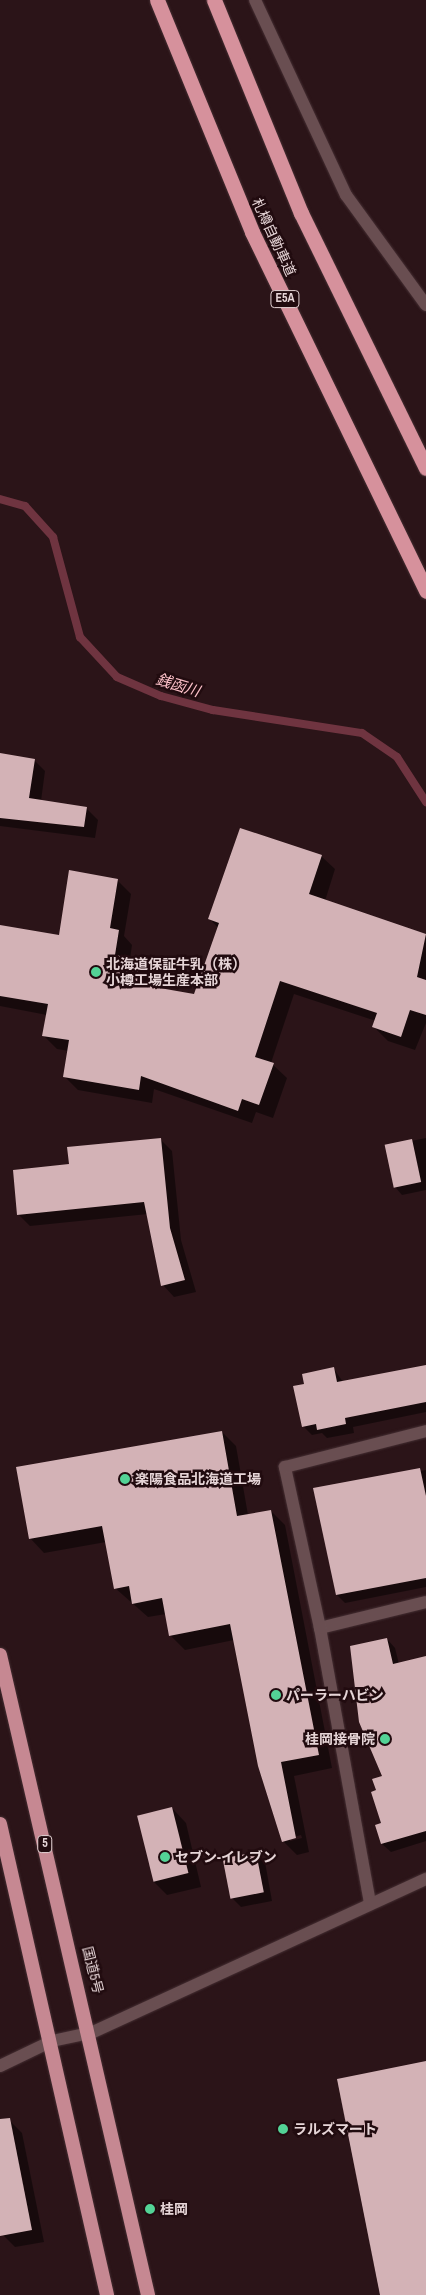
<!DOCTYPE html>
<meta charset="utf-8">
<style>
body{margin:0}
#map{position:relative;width:426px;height:2295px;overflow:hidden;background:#2b1418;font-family:"Archivo Narrow","Noto Sans JP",sans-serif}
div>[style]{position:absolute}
.shadow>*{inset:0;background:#0007}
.stream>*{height:8px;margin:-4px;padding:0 4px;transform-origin:4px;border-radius:4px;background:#6f3440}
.building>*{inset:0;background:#d3b2b6;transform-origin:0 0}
.roads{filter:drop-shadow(0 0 1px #452f33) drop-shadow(0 0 1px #452f33)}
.minor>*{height:12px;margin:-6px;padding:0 6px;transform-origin:6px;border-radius:6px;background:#694e51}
.tertiary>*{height:12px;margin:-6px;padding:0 6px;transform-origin:6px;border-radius:6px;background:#694e51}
.trunk>*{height:14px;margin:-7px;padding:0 7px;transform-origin:7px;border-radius:7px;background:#c68892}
.motorway>*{height:15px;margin:-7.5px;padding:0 7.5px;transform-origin:7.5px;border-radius:7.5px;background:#d6919c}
.dots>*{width:14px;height:14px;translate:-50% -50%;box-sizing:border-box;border:2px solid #210b0f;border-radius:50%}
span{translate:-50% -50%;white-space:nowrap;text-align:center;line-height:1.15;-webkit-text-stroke:5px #210b0f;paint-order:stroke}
.shield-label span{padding:1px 4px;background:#210b0f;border:1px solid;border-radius:4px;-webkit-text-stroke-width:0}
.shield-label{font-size:12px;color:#e6d5d7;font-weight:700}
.street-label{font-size:14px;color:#e6d5d7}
.poi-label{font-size:14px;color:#e6d5d7;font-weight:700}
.left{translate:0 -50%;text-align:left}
.right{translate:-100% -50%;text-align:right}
.water-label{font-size:15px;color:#fdc1c9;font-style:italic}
</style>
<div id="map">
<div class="shadow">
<i style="clip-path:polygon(0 754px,34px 760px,45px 771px,41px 801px,86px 808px,98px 820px,95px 838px,0 826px)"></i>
<i style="clip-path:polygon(321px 856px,335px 869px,325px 901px,426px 935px,426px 1023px,415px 1050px,388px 1041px,374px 1027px,376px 1021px,294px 994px,271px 1063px,287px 1078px,273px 1118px,256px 1112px,252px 1123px,154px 1089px,152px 1103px,78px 1090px,65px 1077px,69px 1051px,57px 1049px,44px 1036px,47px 1015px,0 1006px,0 926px,60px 936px,117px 880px,131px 894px,124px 936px,132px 945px,130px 959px,140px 961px,154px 975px,152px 988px,195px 996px,218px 928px,210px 919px)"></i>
<i style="clip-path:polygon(426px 1138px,426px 1190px,402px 1195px,395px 1187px,386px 1146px)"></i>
<i style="clip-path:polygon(160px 1139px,172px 1151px,181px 1240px,196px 1292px,174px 1297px,163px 1285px,148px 1214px,30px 1226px,18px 1214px,70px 1165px)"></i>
<i style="clip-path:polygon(426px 1366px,426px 1412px,353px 1427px,354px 1433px,327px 1438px,322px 1433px,312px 1435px,303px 1426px,305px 1385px,334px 1369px,343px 1382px)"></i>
<i style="clip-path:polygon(evenodd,222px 1432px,236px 1446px,248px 1515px,271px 1511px,285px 1525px,332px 1768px,294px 1776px,309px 1852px,297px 1855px,283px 1841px,234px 1640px,185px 1650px,171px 1636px,166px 1614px,148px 1617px,115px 1588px,106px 1542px,44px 1553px,30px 1538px,222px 1432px,301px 1835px,302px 1838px,290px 1841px,290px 1838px,301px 1835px)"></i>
<i style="clip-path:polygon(426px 1470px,426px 1587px,345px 1603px,337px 1595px,315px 1489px)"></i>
<i style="clip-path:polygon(387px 1639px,395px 1648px,399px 1664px,426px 1658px,426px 1841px,391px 1852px,382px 1844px,377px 1826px,383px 1824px,378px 1791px,383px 1777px)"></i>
<i style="clip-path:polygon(172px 1808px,186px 1823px,201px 1887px,167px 1895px,153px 1881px)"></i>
<i style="clip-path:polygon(256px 1853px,265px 1862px,272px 1901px,241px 1907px,232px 1898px,224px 1859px)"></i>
<i style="clip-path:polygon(10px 2121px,22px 2133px,44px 2242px,15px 2247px,3px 2235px,0 2222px,0 2123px)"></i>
</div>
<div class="stream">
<i style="left:0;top:499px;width:26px;rotate:16deg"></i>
<i style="left:25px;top:506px;width:42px;rotate:47.9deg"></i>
<i style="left:53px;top:537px;width:104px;rotate:74.9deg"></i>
<i style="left:80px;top:637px;width:54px;rotate:47.2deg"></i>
<i style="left:117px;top:677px;width:48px;rotate:23.4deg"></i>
<i style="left:161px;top:696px;width:54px;rotate:15.1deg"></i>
<i style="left:213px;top:710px;width:151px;rotate:8.8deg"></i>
<i style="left:362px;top:733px;width:42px;rotate:34.4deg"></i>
<i style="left:397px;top:757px;width:54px;rotate:57.2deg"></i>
</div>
<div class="building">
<i style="clip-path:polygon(0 753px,35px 759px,29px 798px,87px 807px,84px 827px,0 818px)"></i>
<i style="clip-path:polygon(240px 828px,322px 855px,309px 894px,426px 934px,417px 977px,426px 980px,426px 1015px,410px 1010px,401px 1037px,372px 1027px,377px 1013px,280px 981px,255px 1057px,274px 1063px,259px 1105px,242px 1099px,238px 1111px,141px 1076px,139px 1090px,63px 1077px,69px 1040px,42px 1036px,48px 1004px,0 996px,0 925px,59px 935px,69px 870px,118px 879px,110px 928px,119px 930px,115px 955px,140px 960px,137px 984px,194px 994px,219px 923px,208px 919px)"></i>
<i style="clip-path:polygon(161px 1138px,170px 1228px,185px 1280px,161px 1286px,144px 1202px,17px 1215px,13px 1170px,69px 1164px,67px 1147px)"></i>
<i style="left:412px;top:1139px;width:44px;height:28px;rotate:78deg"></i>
<i style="clip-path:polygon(426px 1365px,426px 1402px,345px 1418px,346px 1424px,317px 1430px,316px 1424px,302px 1427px,293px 1386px,304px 1384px,302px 1374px,334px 1367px,337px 1382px)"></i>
<i style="clip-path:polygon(222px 1431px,237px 1516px,271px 1510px,319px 1755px,281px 1762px,296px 1838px,282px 1842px,258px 1766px,230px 1624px,169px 1636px,162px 1598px,132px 1604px,129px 1586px,114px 1589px,102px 1526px,29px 1539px,16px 1467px)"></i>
<i style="clip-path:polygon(420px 1468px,426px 1496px,426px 1578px,336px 1595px,313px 1488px)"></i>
<i style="clip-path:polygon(387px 1638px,393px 1664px,426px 1656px,426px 1831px,381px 1844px,375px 1825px,381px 1823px,371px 1792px,376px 1790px,372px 1779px,382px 1776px,359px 1722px,350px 1646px)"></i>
<i style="left:172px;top:1807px;width:68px;height:36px;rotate:76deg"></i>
<i style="left:256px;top:1852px;width:41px;height:34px;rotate:79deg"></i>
<i style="clip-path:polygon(426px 2061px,426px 2295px,380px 2295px,337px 2079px)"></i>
<i style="clip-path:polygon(10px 2118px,32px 2230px,0 2236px,0 2119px)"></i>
</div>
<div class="roads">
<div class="minor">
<i style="left:255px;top:0;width:215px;rotate:65deg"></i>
<i style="left:346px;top:195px;width:136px;rotate:54deg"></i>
<i style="left:320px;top:1628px;width:109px;rotate:-13.8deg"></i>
<i style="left:370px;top:1903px;width:280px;rotate:-100.3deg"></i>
<i style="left:320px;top:1628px;width:165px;rotate:-102.3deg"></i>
<i style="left:285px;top:1467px;width:146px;rotate:-14.3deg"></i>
</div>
<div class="tertiary">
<i style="left:0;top:2066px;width:58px;rotate:-25.7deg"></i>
<i style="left:52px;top:2041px;width:40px;rotate:-12deg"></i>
<i style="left:91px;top:2033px;width:369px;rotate:-24.7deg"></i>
</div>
<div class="trunk">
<i style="left:0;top:1655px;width:657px;rotate:76.98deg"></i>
<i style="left:0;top:1824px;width:483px;rotate:77.2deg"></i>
</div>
<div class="motorway">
<i style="left:157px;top:0;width:251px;rotate:67.7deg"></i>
<i style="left:252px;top:232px;width:399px;rotate:64.1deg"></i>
<i style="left:214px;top:0;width:230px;rotate:67.8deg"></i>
<i style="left:301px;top:213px;width:284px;rotate:63.9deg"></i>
</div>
</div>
<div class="dots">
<i style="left:96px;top:972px;background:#53d396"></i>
<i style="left:125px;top:1479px;background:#53d396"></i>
<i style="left:276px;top:1695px;background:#53d396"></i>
<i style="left:385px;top:1739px;background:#53d396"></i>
<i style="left:165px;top:1857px;background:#53d396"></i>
<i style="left:283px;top:2129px;background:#53d396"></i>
<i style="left:150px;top:2209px;background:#53d396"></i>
</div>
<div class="shield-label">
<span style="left:285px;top:299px">E5A</span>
<span style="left:45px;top:1844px">5</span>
</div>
<div class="street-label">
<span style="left:274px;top:237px;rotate:65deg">札樽自動車道</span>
<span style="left:93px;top:1970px;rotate:76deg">国道5号</span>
</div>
<div class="poi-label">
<span class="left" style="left:106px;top:972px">北海道保証牛乳（株）<br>小樽工場生産本部</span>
<span class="left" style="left:135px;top:1479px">楽陽食品北海道工場</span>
<span class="left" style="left:286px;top:1695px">パーラーハビン</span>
<span class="right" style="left:375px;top:1739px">桂岡接骨院</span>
<span class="left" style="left:175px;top:1857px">セブン-イレブン</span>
<span class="left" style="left:293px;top:2129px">ラルズマート</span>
<span class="left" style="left:160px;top:2209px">桂岡</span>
</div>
<div class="water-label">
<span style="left:178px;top:685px;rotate:17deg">銭函川</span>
</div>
</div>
